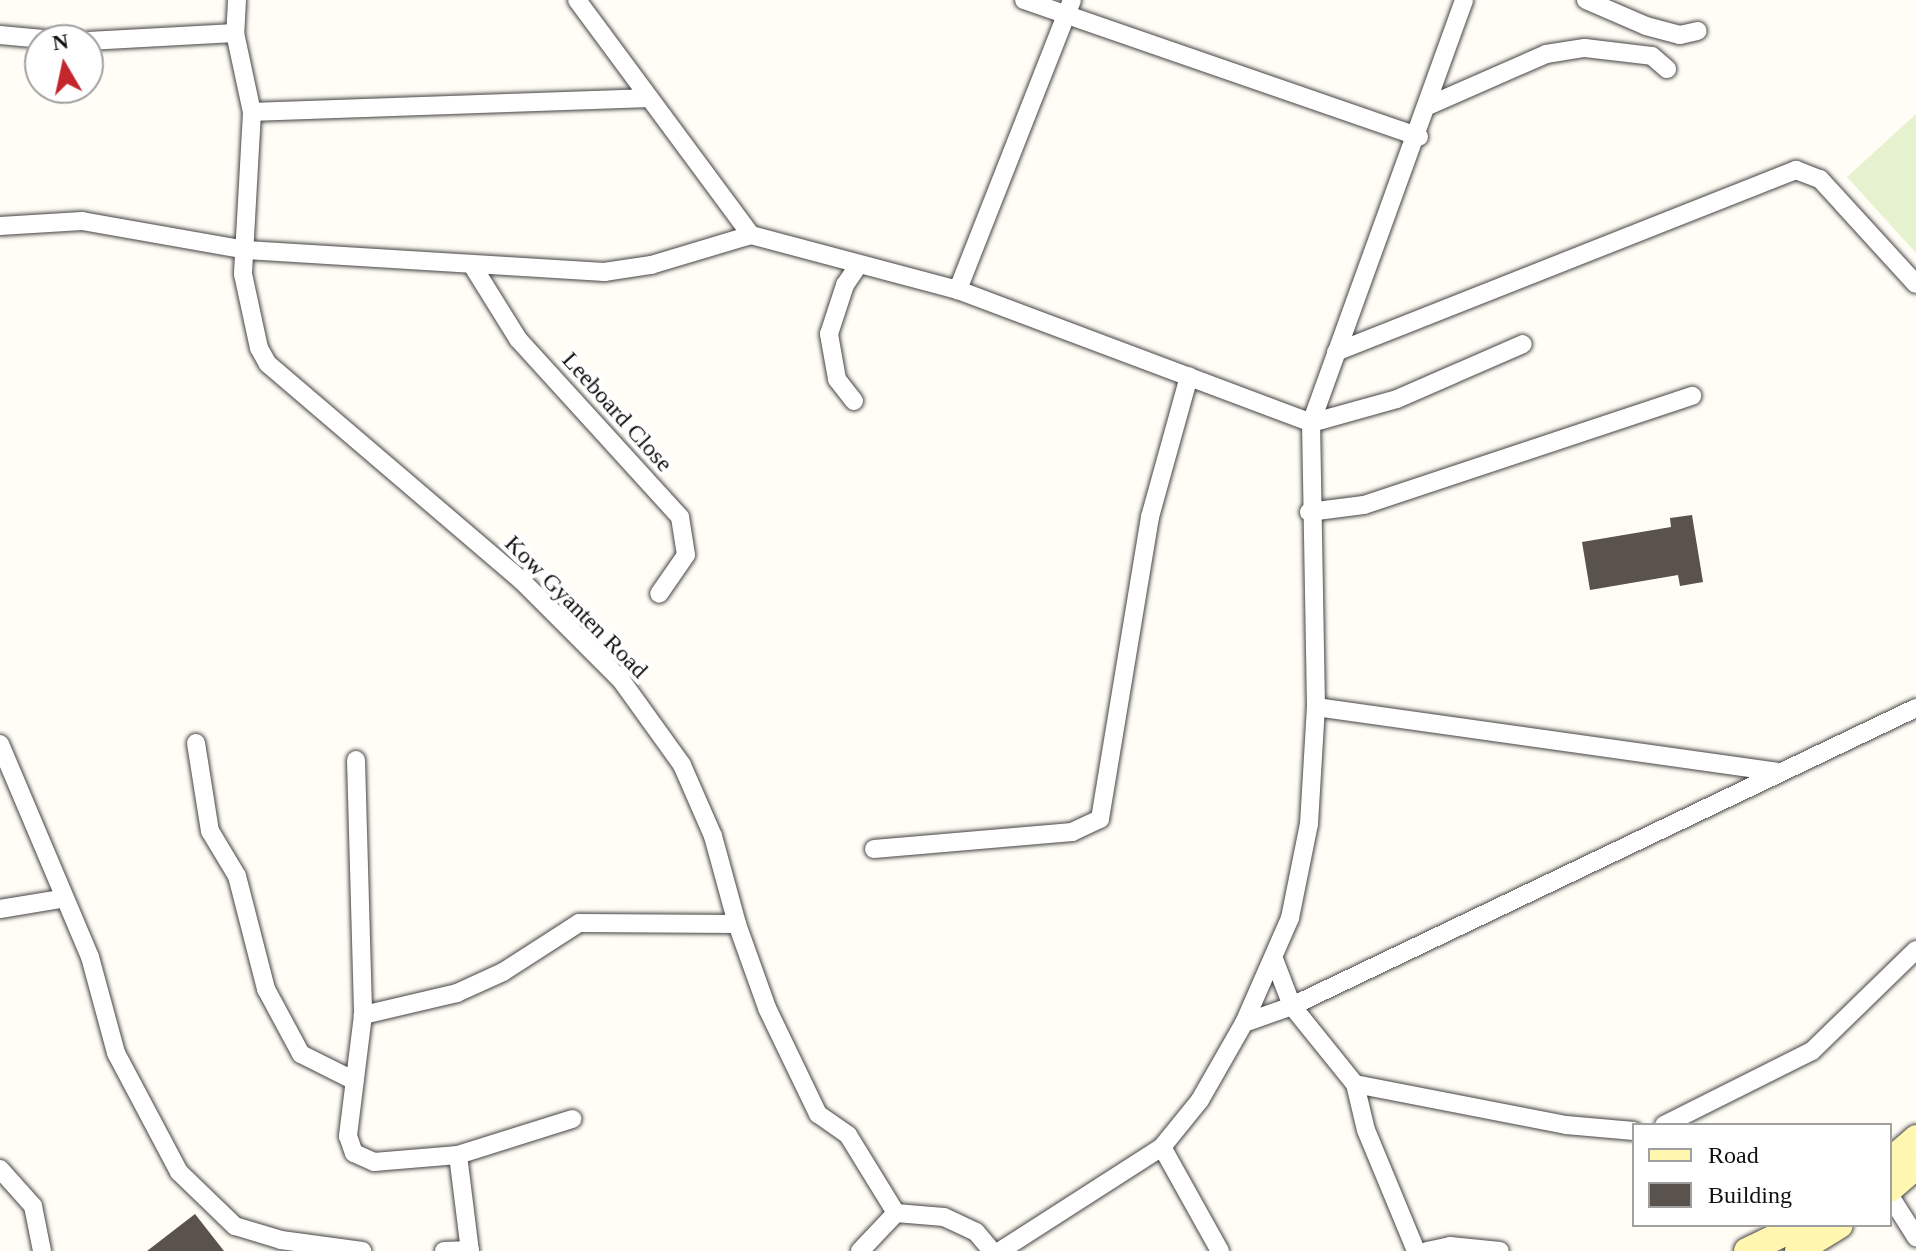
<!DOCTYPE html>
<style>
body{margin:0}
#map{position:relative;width:1916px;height:1251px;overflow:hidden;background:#fffdf5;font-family:"Times New Roman",serif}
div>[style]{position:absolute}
.pitch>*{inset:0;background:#e6f2cf}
.building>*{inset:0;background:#5a524d}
.roads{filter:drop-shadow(0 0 2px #444) drop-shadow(0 0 2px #444)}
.street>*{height:18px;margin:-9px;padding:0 9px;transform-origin:9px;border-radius:9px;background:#fff}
.secondary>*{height:26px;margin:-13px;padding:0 13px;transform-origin:13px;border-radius:13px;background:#fff6b0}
span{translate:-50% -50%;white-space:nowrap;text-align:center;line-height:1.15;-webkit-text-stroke:8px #fff;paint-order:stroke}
.street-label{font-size:24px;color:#111}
.legend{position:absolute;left:1632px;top:1123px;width:260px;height:104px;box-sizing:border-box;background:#fff;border:2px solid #a0a0a0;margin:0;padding:10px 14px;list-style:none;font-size:24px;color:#111}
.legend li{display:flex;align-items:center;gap:16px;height:40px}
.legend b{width:40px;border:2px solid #a0a0a0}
.north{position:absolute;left:24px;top:24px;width:80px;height:80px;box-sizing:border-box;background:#fff;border:2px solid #a0a0a0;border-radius:50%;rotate:351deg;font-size:22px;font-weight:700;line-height:32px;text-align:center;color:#111}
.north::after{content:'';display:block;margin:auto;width:28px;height:36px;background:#c4262e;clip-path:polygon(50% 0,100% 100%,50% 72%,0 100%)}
</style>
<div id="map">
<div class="pitch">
<i style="clip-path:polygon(1916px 114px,1916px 253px,1847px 177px)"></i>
</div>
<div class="building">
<i style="clip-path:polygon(1692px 515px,1703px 582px,1680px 586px,1678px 575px,1590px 590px,1582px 542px,1671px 527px,1670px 518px)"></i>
<i style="clip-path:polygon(195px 1214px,224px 1251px,147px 1251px)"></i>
</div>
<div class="roads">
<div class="street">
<i style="left:237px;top:0;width:33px;rotate:93deg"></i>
<i style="left:235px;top:33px;width:81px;rotate:77.9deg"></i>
<i style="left:252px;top:112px;width:162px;rotate:93.2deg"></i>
<i style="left:243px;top:274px;width:76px;rotate:77.8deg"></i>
<i style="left:259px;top:348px;width:18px;rotate:61deg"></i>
<i style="left:268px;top:364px;width:333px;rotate:40.5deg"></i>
<i style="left:521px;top:580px;width:141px;rotate:45deg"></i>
<i style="left:621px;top:680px;width:105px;rotate:54.3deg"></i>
<i style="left:682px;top:765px;width:77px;rotate:66.4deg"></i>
<i style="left:713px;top:836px;width:91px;rotate:74.7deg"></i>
<i style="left:737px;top:924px;width:158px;rotate:-179.6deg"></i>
<i style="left:579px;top:923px;width:90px;rotate:147.2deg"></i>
<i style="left:503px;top:972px;width:51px;rotate:155.5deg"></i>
<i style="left:457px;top:993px;width:97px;rotate:166.8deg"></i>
<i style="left:363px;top:1015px;width:122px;rotate:97.1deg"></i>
<i style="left:348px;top:1136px;width:18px;rotate:71deg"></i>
<i style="left:354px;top:1153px;width:22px;rotate:24deg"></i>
<i style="left:374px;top:1162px;width:84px;rotate:-4.8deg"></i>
<i style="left:458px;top:1155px;width:97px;rotate:82.9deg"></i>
<i style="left:577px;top:0;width:292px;rotate:53.5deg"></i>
<i style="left:1024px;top:0;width:418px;rotate:19.1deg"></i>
<i style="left:1072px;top:0;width:312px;rotate:111.5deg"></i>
<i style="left:958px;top:290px;width:377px;rotate:20.6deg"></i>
<i style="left:1311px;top:423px;width:89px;rotate:-15.6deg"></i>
<i style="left:1397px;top:399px;width:137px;rotate:-23.6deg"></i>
<i style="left:1586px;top:0;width:65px;rotate:23.4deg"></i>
<i style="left:1646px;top:26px;width:35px;rotate:15deg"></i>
<i style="left:1680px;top:35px;width:18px;rotate:-13deg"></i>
<i style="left:0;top:35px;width:54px;rotate:5.3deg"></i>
<i style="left:88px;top:41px;width:147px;rotate:-3.1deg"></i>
<i style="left:1430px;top:105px;width:127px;rotate:-23.7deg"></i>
<i style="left:1546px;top:54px;width:39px;rotate:-9deg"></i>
<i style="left:1585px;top:48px;width:67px;rotate:6.8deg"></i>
<i style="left:1652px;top:56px;width:20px;rotate:41deg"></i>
<i style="left:252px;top:112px;width:397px;rotate:-2deg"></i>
<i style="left:0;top:226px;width:82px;rotate:-3.5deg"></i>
<i style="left:82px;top:221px;width:167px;rotate:10deg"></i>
<i style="left:246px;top:250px;width:359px;rotate:3.5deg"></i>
<i style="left:604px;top:272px;width:48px;rotate:-8.5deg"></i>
<i style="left:651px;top:265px;width:104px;rotate:-16.7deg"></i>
<i style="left:751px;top:235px;width:214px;rotate:14.9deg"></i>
<i style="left:472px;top:265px;width:87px;rotate:58.1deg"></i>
<i style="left:518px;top:339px;width:241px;rotate:47.7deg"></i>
<i style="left:680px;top:517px;width:38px;rotate:81deg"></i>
<i style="left:686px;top:555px;width:47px;rotate:124.7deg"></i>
<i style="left:1336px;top:352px;width:495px;rotate:-21.6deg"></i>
<i style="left:1796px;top:170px;width:26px;rotate:21deg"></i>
<i style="left:1820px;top:179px;width:142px;rotate:47.6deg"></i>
<i style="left:854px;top:401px;width:28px;rotate:-128deg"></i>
<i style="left:837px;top:379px;width:46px;rotate:-100.1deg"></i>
<i style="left:829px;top:334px;width:52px;rotate:-71.9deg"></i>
<i style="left:845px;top:285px;width:25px;rotate:-56deg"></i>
<i style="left:1309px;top:512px;width:55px;rotate:-7.3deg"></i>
<i style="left:1364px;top:505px;width:346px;rotate:-18.4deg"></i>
<i style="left:1316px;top:707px;width:465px;rotate:8deg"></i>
<i style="left:196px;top:743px;width:89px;rotate:81deg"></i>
<i style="left:210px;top:831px;width:52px;rotate:59deg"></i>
<i style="left:237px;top:876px;width:117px;rotate:75.6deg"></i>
<i style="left:266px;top:989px;width:74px;rotate:61.7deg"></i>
<i style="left:301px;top:1054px;width:60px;rotate:26.6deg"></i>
<i style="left:0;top:744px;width:231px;rotate:67.1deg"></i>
<i style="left:90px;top:957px;width:99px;rotate:74.8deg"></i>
<i style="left:116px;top:1053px;width:135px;rotate:62.1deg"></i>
<i style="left:179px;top:1172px;width:78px;rotate:44deg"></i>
<i style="left:235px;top:1226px;width:48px;rotate:16.9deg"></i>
<i style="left:281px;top:1240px;width:82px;rotate:7.7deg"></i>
<i style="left:356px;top:760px;width:255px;rotate:88.4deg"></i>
<i style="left:874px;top:849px;width:199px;rotate:-4.9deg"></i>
<i style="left:1072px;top:832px;width:31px;rotate:-25deg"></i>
<i style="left:1100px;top:819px;width:306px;rotate:-80.6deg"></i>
<i style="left:1150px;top:517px;width:146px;rotate:-74.5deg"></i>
<i style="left:0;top:909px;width:62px;rotate:-9.3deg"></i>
<i style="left:737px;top:924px;width:89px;rotate:70.3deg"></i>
<i style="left:767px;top:1008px;width:118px;rotate:64.3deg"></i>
<i style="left:818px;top:1114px;width:37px;rotate:35deg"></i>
<i style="left:848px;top:1135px;width:92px;rotate:58.4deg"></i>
<i style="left:896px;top:1213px;width:48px;rotate:4.8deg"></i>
<i style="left:944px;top:1217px;width:35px;rotate:25deg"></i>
<i style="left:976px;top:1232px;width:25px;rotate:50deg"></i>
<i style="left:1274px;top:959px;width:50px;rotate:69deg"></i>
<i style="left:1292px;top:1006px;width:100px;rotate:51.1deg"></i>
<i style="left:1355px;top:1084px;width:215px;rotate:11deg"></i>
<i style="left:1566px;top:1125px;width:68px;rotate:5deg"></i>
<i style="left:1244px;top:1023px;width:51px;rotate:-19.5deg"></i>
<i style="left:1292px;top:1006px;width:692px;rotate:-25.53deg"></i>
<i style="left:1355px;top:1084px;width:47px;rotate:76.6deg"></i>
<i style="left:1366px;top:1130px;width:131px;rotate:67.5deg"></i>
<i style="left:1664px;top:1125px;width:165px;rotate:-26.6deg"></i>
<i style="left:1812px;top:1051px;width:145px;rotate:-44.2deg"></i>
<i style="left:1162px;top:1147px;width:119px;rotate:60.9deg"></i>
<i style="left:458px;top:1155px;width:120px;rotate:-17.5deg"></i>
<i style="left:0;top:1169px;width:50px;rotate:48.3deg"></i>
<i style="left:33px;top:1206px;width:46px;rotate:78.7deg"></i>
<i style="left:1890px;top:1196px;width:49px;rotate:57.6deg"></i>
<i style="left:444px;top:1251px;width:26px;rotate:-2deg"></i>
<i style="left:860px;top:1251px;width:52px;rotate:-46.5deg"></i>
<i style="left:1000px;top:1251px;width:193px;rotate:-32.7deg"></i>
<i style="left:1162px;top:1147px;width:60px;rotate:-51deg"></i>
<i style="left:1200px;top:1100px;width:89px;rotate:-60.3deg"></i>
<i style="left:1244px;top:1023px;width:115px;rotate:-66.3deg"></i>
<i style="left:1290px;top:918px;width:96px;rotate:-78.6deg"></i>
<i style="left:1309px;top:824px;width:117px;rotate:-86.6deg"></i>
<i style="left:1316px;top:707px;width:284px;rotate:-91deg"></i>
<i style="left:1311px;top:423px;width:450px;rotate:-70.1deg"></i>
<i style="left:1427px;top:1251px;width:24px;rotate:-12deg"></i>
<i style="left:1450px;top:1246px;width:50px;rotate:5.7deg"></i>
</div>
<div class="secondary">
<i style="left:1890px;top:1161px;width:35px;rotate:-41deg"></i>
<i style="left:1890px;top:1189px;width:35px;rotate:-41deg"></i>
<i style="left:1747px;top:1251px;width:60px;rotate:-25.7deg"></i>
<i style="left:1798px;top:1251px;width:49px;rotate:-31.8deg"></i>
</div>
</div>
<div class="street-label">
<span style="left:617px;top:412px;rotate:48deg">Leeboard Close</span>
<span style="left:576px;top:607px;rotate:45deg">Kow Gyanten Road</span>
</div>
<ul class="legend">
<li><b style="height:10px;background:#fff6b0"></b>Road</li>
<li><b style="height:22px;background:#5a524d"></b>Building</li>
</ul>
<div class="north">N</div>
</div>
